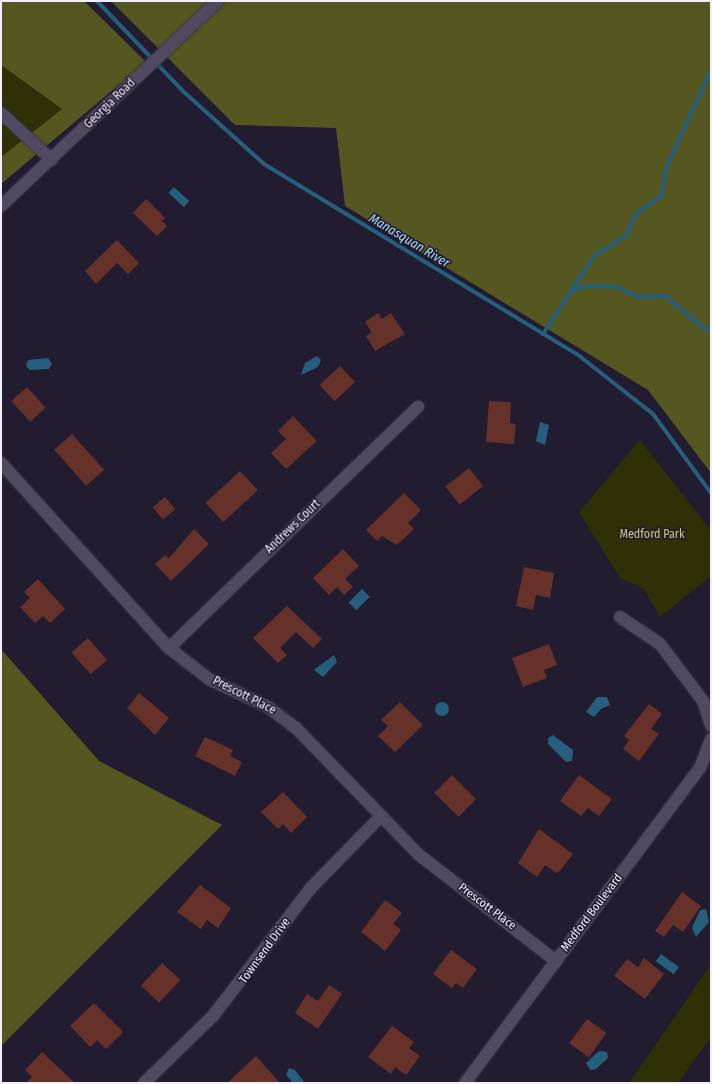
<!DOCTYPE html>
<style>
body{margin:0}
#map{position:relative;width:712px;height:1084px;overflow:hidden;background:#221c30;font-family:"Fira Sans Condensed",sans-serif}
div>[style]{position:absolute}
.green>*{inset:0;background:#2e3005}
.forest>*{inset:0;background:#545720}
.water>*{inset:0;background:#265e7d;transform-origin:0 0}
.round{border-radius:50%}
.stream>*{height:4px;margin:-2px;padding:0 2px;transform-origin:2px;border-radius:2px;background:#265e7d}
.building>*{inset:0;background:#653129;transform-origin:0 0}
.roads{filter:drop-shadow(0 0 1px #3a3545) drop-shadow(0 0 1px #3a3545)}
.minor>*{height:12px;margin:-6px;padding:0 6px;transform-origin:6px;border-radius:6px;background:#504a61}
span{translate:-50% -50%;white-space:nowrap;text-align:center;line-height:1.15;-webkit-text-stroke:3px #221c30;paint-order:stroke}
.street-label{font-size:12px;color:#f3effd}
.park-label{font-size:12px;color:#c6cc79}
.water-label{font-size:13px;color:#aad9f7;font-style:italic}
.frame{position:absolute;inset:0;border:2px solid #f3effd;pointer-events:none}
</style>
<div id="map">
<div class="green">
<i style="clip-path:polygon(1px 65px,62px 109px,1px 157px)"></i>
<i style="clip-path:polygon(640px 440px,711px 531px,711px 576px,660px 617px,644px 589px,620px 578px,579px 512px)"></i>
<i style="clip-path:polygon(711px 964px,711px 1037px,678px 1083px,629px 1083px)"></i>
</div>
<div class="forest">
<i style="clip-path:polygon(1px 1px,84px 1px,146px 62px,1px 184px,1px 157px,62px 109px,1px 65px)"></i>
<i style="clip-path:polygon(111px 1px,711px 1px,711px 473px,648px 390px,345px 206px,336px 128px,235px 125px)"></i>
<i style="clip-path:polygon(1px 649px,99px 761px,222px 825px,1px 1046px)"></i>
</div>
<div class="water">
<i style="left:174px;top:187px;width:21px;height:8px;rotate:43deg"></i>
<i style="clip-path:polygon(317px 356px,321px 360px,318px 367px,301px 375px,305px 363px)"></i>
<i style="clip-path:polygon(48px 358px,52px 364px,49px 369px,30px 370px,26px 366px,28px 360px)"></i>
<i style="clip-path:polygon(540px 422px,549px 425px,545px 445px,536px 441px)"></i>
<i style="left:362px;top:589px;width:11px;height:19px;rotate:45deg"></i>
<i style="clip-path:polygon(334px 655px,337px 662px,323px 677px,314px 670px)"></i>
<i style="clip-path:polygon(597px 697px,607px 697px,610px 705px,601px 709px,594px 717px,586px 712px)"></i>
<i class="round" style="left:435px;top:702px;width:14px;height:14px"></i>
<i style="clip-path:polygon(553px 735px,573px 750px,572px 761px,566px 762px,548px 744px,548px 738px)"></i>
<i style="clip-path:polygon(706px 909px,709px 922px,696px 937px,692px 928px,700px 910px)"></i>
<i style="left:661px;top:954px;width:22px;height:9px;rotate:36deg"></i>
<i style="clip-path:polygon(599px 1051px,607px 1052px,608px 1058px,596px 1069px,590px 1070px,586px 1063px)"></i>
<i style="clip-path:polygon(289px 1068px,295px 1070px,304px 1082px,293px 1083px,286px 1075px)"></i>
</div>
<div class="stream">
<i style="left:97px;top:1px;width:127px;rotate:46.3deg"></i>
<i style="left:185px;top:93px;width:106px;rotate:41.9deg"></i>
<i style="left:264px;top:164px;width:366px;rotate:31.3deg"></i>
<i style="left:577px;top:354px;width:97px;rotate:38.3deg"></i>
<i style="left:653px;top:414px;width:98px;rotate:53.7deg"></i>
<i style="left:572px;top:290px;width:16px;rotate:-14deg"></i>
<i style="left:588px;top:286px;width:30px;rotate:2deg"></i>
<i style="left:618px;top:287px;width:22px;rotate:27deg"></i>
<i style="left:638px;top:297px;width:27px;rotate:-2deg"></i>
<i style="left:665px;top:296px;width:52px;rotate:39.5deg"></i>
<i style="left:705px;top:329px;width:6px"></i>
<i style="left:543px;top:334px;width:93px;rotate:-56.8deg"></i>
<i style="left:594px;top:256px;width:36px;rotate:-32deg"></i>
<i style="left:625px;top:237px;width:25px;rotate:-64deg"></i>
<i style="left:636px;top:214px;width:32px;rotate:-36deg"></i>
<i style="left:662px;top:195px;width:27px;rotate:-82deg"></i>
<i style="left:666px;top:168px;width:108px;rotate:-65.3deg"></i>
</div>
<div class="building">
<i style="clip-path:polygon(146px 199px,165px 218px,162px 221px,167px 226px,157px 236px,133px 213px)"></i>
<i style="clip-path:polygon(117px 240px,139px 263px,128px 274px,117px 263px,96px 284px,85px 271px)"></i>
<i style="clip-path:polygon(378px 313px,382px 319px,391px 313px,405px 334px,375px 351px,366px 336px,372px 333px,365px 322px)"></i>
<i style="left:340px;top:366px;width:22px;height:28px;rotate:47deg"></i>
<i style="left:27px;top:387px;width:28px;height:21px;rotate:48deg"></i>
<i style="clip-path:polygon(489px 401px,511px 402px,510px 423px,516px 424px,514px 444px,486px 442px)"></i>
<i style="clip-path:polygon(293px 416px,317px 441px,286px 469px,271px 453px,286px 439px,278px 431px)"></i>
<i style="left:72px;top:434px;width:48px;height:24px;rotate:48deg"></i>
<i style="left:469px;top:468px;width:23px;height:30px;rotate:52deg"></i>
<i style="left:240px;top:471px;width:26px;height:47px;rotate:47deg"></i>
<i style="clip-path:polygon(404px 493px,421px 510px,408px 523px,414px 529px,397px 545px,382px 536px,377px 541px,366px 530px)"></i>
<i style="left:165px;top:497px;width:16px;height:16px;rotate:50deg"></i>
<i style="clip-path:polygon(194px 529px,209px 544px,171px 581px,155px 564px,165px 555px,169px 558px)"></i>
<i style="clip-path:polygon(343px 549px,359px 566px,345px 579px,353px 587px,344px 595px,337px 587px,329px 595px,313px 578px)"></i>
<i style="clip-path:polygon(524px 567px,554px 573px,550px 598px,536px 595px,533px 610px,516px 606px)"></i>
<i style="clip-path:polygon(38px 579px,65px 609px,50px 623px,43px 616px,35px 623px,20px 607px,30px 598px,24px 592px)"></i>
<i style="clip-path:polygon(287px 606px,322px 639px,313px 648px,296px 632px,280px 648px,287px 655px,278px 663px,253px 638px)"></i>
<i style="left:88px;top:638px;width:29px;height:22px;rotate:49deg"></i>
<i style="clip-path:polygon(549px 644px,557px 665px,544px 670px,547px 678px,523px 687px,512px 658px)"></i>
<i style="clip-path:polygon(139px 693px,169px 718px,155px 735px,127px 708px)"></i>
<i style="clip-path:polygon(400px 702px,423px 725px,395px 752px,378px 736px,388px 726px,381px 720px)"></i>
<i style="clip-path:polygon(649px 704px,662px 714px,651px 729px,659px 734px,639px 761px,623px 749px,629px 740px,624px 736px)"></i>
<i style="clip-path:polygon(205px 737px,233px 750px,230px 756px,242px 762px,235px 776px,195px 756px)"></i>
<i style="left:452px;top:775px;width:34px;height:25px;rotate:45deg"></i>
<i style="clip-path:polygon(579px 775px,612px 799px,599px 816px,588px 808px,581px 816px,560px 801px)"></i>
<i style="clip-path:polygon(283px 792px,307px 817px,291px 833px,283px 824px,278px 829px,261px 812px)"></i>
<i style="clip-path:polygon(539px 829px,573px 854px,560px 871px,556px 873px,545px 865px,537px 877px,518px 863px)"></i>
<i style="clip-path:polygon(200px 885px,231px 908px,218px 928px,207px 920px,201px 929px,177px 912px)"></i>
<i style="clip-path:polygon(682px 892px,701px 906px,683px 932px,673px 925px,664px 937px,655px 931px)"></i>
<i style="clip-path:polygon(385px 900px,402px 913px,393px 924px,401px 930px,385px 951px,361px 932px)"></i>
<i style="clip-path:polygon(451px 950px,477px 969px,463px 988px,456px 983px,452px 988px,433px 974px)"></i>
<i style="clip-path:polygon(644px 958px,664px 974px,645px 999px,614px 976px,627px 959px,638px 967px)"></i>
<i style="left:162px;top:963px;width:25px;height:31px;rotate:43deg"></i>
<i style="clip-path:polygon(329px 985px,342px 994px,318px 1029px,295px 1013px,307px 994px,318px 1001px)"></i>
<i style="clip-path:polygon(94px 1003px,123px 1032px,106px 1049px,97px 1040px,90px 1047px,70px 1026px)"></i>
<i style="left:587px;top:1019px;width:24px;height:30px;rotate:36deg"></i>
<i style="clip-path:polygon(392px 1026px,414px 1042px,409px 1048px,420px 1056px,406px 1075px,395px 1067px,391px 1074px,368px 1057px)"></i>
<i style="clip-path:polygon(42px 1052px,75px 1083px,26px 1083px,32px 1077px,25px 1070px)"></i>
<i style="clip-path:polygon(256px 1056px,280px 1083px,227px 1083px)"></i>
</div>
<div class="roads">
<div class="minor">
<i style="left:1px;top:113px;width:69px;rotate:42.7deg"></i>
<i style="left:1px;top:206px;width:299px;rotate:-43.4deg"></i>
<i style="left:1px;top:463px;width:250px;rotate:47.8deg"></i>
<i style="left:169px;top:648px;width:51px;rotate:37.8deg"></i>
<i style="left:209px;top:679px;width:65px;rotate:25.4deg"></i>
<i style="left:268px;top:707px;width:34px;rotate:37deg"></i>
<i style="left:295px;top:727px;width:177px;rotate:45.9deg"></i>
<i style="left:418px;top:854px;width:175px;rotate:37.8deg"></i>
<i style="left:620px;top:617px;width:48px;rotate:34deg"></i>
<i style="left:660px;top:644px;width:71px;rotate:53deg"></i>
<i style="left:703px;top:701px;width:26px;rotate:72deg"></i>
<i style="left:169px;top:648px;width:347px;rotate:-44.1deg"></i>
<i style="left:144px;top:1083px;width:96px;rotate:-44.2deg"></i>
<i style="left:213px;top:1016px;width:160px;rotate:-52.6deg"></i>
<i style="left:310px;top:889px;width:102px;rotate:-45.8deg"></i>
<i style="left:465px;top:1083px;width:393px;rotate:-53.3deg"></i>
<i style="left:700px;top:768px;width:31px;rotate:-69deg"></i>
</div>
</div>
<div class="street-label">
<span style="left:110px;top:104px;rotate:-44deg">Georgia Road</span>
<span style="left:293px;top:527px;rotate:-44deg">Andrews Court</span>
<span style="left:244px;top:696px;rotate:27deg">Prescott Place</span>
<span style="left:487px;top:907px;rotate:37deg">Prescott Place</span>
<span style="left:592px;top:913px;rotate:-53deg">Medford Boulevard</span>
<span style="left:265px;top:951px;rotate:-54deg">Townsend Drive</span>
</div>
<div class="park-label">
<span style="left:652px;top:535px">Medford Park</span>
</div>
<div class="water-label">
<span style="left:409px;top:241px;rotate:31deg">Manasquan River</span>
</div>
<div class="frame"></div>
</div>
